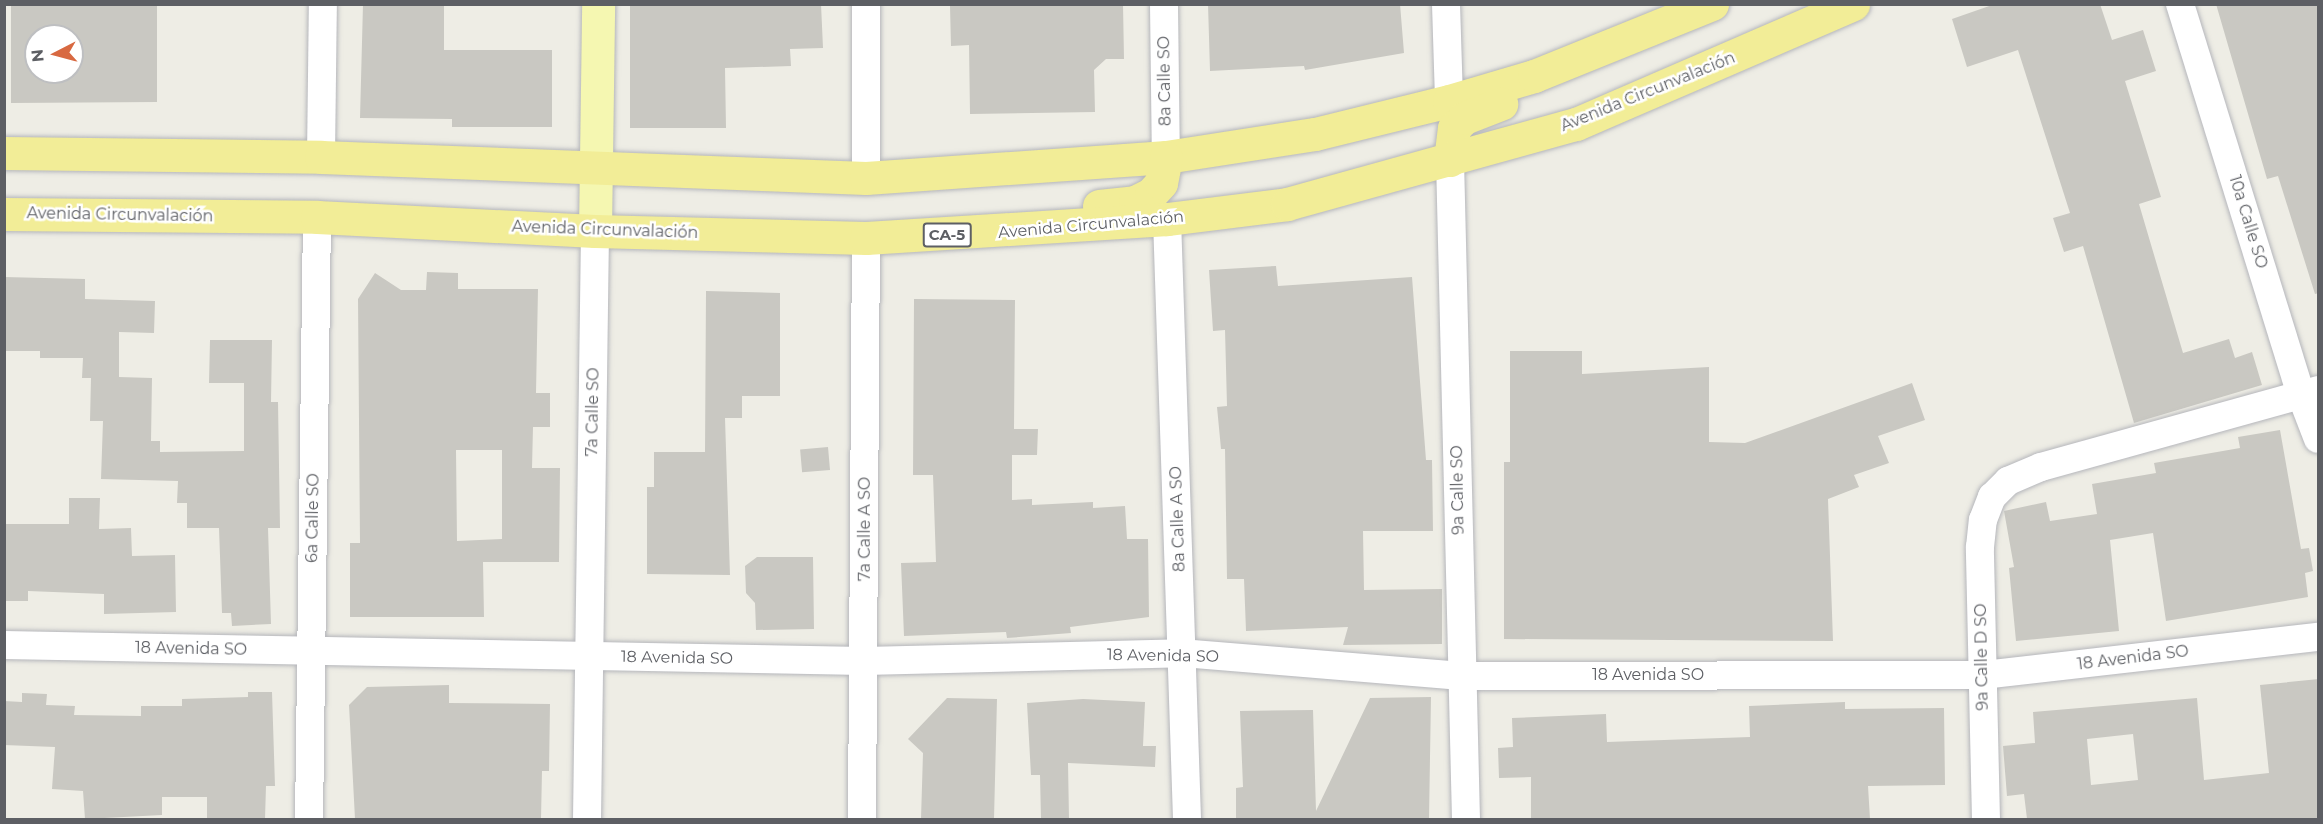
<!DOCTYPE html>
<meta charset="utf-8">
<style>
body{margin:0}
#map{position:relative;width:2323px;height:824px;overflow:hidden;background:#eeede5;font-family:Montserrat,sans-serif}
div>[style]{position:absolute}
.building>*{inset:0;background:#c9c8c2;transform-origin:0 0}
.roads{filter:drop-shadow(0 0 2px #b5b6bb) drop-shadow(0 0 2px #b5b6bb)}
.minor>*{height:28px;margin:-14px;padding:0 14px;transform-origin:14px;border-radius:14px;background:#fff}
.major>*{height:33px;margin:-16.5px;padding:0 16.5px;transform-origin:16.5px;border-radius:16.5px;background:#f5f7b1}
.highway>*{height:33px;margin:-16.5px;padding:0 16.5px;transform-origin:16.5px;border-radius:16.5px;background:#f2ed97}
span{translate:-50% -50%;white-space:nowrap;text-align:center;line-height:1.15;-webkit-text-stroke:5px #fff;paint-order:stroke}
.shield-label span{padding:2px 4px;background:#fff;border:2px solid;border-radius:4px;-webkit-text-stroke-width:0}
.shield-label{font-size:15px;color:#5d5f64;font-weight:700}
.street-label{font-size:16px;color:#5d5f64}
.frame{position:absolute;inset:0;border:6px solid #5d5f64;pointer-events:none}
.north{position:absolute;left:24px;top:24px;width:60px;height:60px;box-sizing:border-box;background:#fff;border:2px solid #bebfc1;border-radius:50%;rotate:264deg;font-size:16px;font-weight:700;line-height:24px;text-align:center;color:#5d5f64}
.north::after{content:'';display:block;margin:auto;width:21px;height:27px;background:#d86941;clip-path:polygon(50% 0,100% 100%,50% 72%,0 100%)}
</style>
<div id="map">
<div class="building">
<i style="clip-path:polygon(evenodd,11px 4px,157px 4px,157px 102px,11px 103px,11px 4px,36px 36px,72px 36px,72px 72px,36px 72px,36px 36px)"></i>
<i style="clip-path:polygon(363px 4px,444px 4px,444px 50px,552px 50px,552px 127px,452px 127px,452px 119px,360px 118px)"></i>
<i style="clip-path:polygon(630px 4px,821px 4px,823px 48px,790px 49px,791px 66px,725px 68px,726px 128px,630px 128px)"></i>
<i style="clip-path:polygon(1123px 4px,1124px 59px,1106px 59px,1094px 70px,1095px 112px,970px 114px,969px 45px,951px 46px,950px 6px)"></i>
<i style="clip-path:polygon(1208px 4px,1400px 4px,1404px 53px,1305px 70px,1304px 66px,1210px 71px)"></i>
<i style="clip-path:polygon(1995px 4px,2100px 4px,2112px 40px,2143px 30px,2156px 71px,2125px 81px,2161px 197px,2139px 204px,2183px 353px,2229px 339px,2235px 358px,2252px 352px,2262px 385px,2134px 423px,2083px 246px,2064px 252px,2053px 218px,2070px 213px,2018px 50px,1967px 67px,1952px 19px)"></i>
<i style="clip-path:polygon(2216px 4px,2319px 4px,2319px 293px,2315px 294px,2278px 176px,2267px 179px)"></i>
<i style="clip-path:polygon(1276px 266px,1278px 286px,1412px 277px,1426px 460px,1432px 460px,1433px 531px,1363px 531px,1364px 590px,1442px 589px,1442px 644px,1343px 645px,1348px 627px,1246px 631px,1244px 579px,1227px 579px,1225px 449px,1221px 449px,1217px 407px,1227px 406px,1225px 330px,1213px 331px,1209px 270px)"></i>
<i style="clip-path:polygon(evenodd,427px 272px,458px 273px,458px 289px,538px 289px,536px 393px,550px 393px,550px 427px,533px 427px,532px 468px,560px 468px,559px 562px,483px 562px,484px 617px,350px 617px,350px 543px,360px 543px,358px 299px,375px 273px,401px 290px,426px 290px,427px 272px,456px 450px,502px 450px,502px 539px,457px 541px,456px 450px)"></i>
<i style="clip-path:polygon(4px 277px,85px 279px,85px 299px,155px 301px,154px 333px,119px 332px,119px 377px,152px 378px,151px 441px,160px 441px,160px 452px,244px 451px,244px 383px,209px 383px,210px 340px,272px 340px,271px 402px,278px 402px,280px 528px,268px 528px,271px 624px,232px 626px,231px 613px,222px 613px,219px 528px,187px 528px,187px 503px,177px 503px,178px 481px,101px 479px,103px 421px,90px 421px,91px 378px,82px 378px,83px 358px,40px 358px,40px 351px,4px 351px)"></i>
<i style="clip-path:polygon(706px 291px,780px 293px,780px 396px,742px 396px,742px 418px,725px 418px,730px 575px,647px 574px,647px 487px,654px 487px,654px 452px,705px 452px)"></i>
<i style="clip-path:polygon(914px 299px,1015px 300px,1014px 429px,1038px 429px,1037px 455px,1012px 455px,1012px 500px,1032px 499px,1032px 505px,1093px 502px,1093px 508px,1125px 506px,1127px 539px,1148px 539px,1149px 617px,1070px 627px,1071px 633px,1007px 638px,1006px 632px,904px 636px,901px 563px,936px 562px,933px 475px,913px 475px)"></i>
<i style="clip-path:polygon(1510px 351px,1582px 351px,1582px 374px,1709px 367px,1709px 442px,1745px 443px,1912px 383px,1925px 420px,1878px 436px,1889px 463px,1854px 475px,1859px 487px,1828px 499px,1833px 641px,1504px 639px,1504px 462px,1510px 462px)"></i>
<i style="clip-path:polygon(2280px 430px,2301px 549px,2309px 548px,2313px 571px,2305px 573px,2308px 597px,2166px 621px,2153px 533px,2110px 540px,2119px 631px,2016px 641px,2009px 568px,2014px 567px,2004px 511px,2046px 502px,2050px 521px,2097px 514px,2092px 484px,2156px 473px,2154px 463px,2240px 448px,2238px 437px)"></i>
<i style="left:828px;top:447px;width:23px;height:28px;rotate:85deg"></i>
<i style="clip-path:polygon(69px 498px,100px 498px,99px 529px,131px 528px,132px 556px,175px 555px,176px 612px,104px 614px,104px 594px,28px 591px,28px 601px,4px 601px,4px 524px,69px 524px)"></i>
<i style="clip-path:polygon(757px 557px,813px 557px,814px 629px,756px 630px,755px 603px,746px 593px,745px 566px)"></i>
<i style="clip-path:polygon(evenodd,2319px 679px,2319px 819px,2027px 819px,2024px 794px,2007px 796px,2003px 746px,2035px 743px,2033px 712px,2197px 698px,2204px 780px,2269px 773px,2260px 685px,2319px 679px,2133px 734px,2138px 780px,2091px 785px,2087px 739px,2133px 734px)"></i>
<i style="clip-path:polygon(449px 685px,449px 703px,550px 704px,549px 771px,542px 771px,541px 819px,355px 819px,349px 705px,367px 687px)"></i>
<i style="clip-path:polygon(248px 692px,272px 692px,275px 786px,266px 786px,265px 819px,207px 819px,207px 797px,162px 797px,162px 815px,85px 819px,83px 791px,52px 789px,55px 747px,4px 745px,4px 701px,22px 702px,22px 693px,47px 694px,46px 705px,75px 706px,74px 715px,141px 716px,141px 706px,182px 706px,182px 699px,248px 697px)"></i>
<i style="clip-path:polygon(1431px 697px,1429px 819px,1236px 819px,1236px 788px,1243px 787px,1240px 711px,1313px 710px,1316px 811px,1370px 698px)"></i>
<i style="clip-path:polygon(947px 698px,997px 699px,994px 819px,921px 819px,923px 753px,908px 739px)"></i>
<i style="clip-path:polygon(1083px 699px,1145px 702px,1143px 746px,1156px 746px,1155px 767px,1068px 763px,1069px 819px,1041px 819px,1040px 775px,1031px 775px,1027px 703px)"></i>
<i style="clip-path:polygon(1845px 702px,1845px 709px,1944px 708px,1945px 785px,1868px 786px,1870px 819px,1531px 819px,1531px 777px,1499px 778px,1498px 748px,1513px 747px,1512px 718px,1606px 714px,1607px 742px,1750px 737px,1749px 706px)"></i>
</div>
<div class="roads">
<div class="minor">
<i style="left:1164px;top:4px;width:153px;rotate:89.3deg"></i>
<i style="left:1446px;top:4px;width:97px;rotate:88.2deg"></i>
<i style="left:2180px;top:4px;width:409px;rotate:72.8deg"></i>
<i style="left:2301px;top:395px;width:47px;rotate:68.9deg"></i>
<i style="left:321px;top:157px;width:153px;rotate:-89.3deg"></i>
<i style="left:1450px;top:160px;width:660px;rotate:88.61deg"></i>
<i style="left:866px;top:178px;width:174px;rotate:-90deg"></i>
<i style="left:1167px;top:219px;width:601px;rotate:88.09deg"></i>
<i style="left:4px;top:645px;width:860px;rotate:1.07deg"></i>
<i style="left:864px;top:661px;width:318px;rotate:-1.4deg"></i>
<i style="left:1182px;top:653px;width:282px;rotate:4.7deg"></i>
<i style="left:1463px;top:676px;width:520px;rotate:-0.11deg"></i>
<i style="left:1983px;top:675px;width:337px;rotate:-6.5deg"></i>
<i style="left:309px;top:820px;width:603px;rotate:-89.24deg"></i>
<i style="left:587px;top:820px;width:589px;rotate:-89.22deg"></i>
<i style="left:862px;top:820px;width:582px;rotate:-89.61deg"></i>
<i style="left:1986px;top:820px;width:273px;rotate:-91.3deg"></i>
<i style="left:1980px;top:547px;width:27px;rotate:-84deg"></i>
<i style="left:1983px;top:520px;width:25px;rotate:-69deg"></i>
<i style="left:1992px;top:497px;width:23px;rotate:-45deg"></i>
<i style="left:2008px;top:481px;width:36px;rotate:-23deg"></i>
<i style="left:2041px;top:467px;width:288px;rotate:-15.5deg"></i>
</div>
<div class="major">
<i style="left:595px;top:231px;width:227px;rotate:-89.2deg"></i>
</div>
<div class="highway">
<i style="left:4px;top:153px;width:317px;rotate:0.7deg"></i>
<i style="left:321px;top:157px;width:545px;rotate:2.21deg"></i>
<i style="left:866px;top:178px;width:301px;rotate:-4deg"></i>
<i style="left:1166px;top:157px;width:151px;rotate:-8.8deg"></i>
<i style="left:1315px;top:134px;width:138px;rotate:-13.8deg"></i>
<i style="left:1449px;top:101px;width:89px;rotate:-16.4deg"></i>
<i style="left:1534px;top:76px;width:192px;rotate:-22deg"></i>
<i style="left:1450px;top:160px;width:32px;rotate:-83deg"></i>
<i style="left:1454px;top:128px;width:14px;rotate:-45deg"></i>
<i style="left:1464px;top:118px;width:40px;rotate:-21deg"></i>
<i style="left:1099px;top:206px;width:36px;rotate:-6deg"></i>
<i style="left:1135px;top:202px;width:18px;rotate:-27deg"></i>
<i style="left:1151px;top:194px;width:15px;rotate:-48deg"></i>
<i style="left:1161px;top:183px;width:26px;rotate:-79deg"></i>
<i style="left:4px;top:214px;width:313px;rotate:0.5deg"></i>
<i style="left:317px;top:217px;width:278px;rotate:2.9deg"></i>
<i style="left:595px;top:231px;width:271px;rotate:1.5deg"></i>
<i style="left:866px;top:238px;width:302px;rotate:-3.6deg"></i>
<i style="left:1167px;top:219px;width:121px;rotate:-7.1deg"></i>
<i style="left:1287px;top:204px;width:300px;rotate:-15.5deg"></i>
<i style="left:1576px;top:124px;width:302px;rotate:-23.4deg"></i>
</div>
</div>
<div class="shield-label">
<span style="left:947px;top:235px">CA-5</span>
</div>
<div class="street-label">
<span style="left:1165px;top:81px;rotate:-91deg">8a Calle SO</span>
<span style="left:1648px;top:92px;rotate:-22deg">Avenida Circunvalación</span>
<span style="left:120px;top:215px;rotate:1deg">Avenida Circunvalación</span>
<span style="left:2248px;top:222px;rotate:73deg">10a Calle SO</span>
<span style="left:1091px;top:225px;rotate:-5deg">Avenida Circunvalación</span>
<span style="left:605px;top:230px;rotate:2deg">Avenida Circunvalación</span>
<span style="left:593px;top:412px;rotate:-89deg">7a Calle SO</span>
<span style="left:1458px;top:490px;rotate:-91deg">9a Calle SO</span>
<span style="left:313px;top:518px;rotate:-89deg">6a Calle SO</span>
<span style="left:1178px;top:519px;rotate:-92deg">8a Calle A SO</span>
<span style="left:865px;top:529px;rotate:-90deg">7a Calle A SO</span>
<span style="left:191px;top:649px;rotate:1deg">18 Avenida SO</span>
<span style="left:1163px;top:656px;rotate:1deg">18 Avenida SO</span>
<span style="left:1982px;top:657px;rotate:-91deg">9a Calle D SO</span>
<span style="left:677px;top:658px;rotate:1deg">18 Avenida SO</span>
<span style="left:2133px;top:658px;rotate:-7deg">18 Avenida SO</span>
<span style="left:1648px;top:675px">18 Avenida SO</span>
</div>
<div class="frame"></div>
<div class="north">N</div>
</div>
